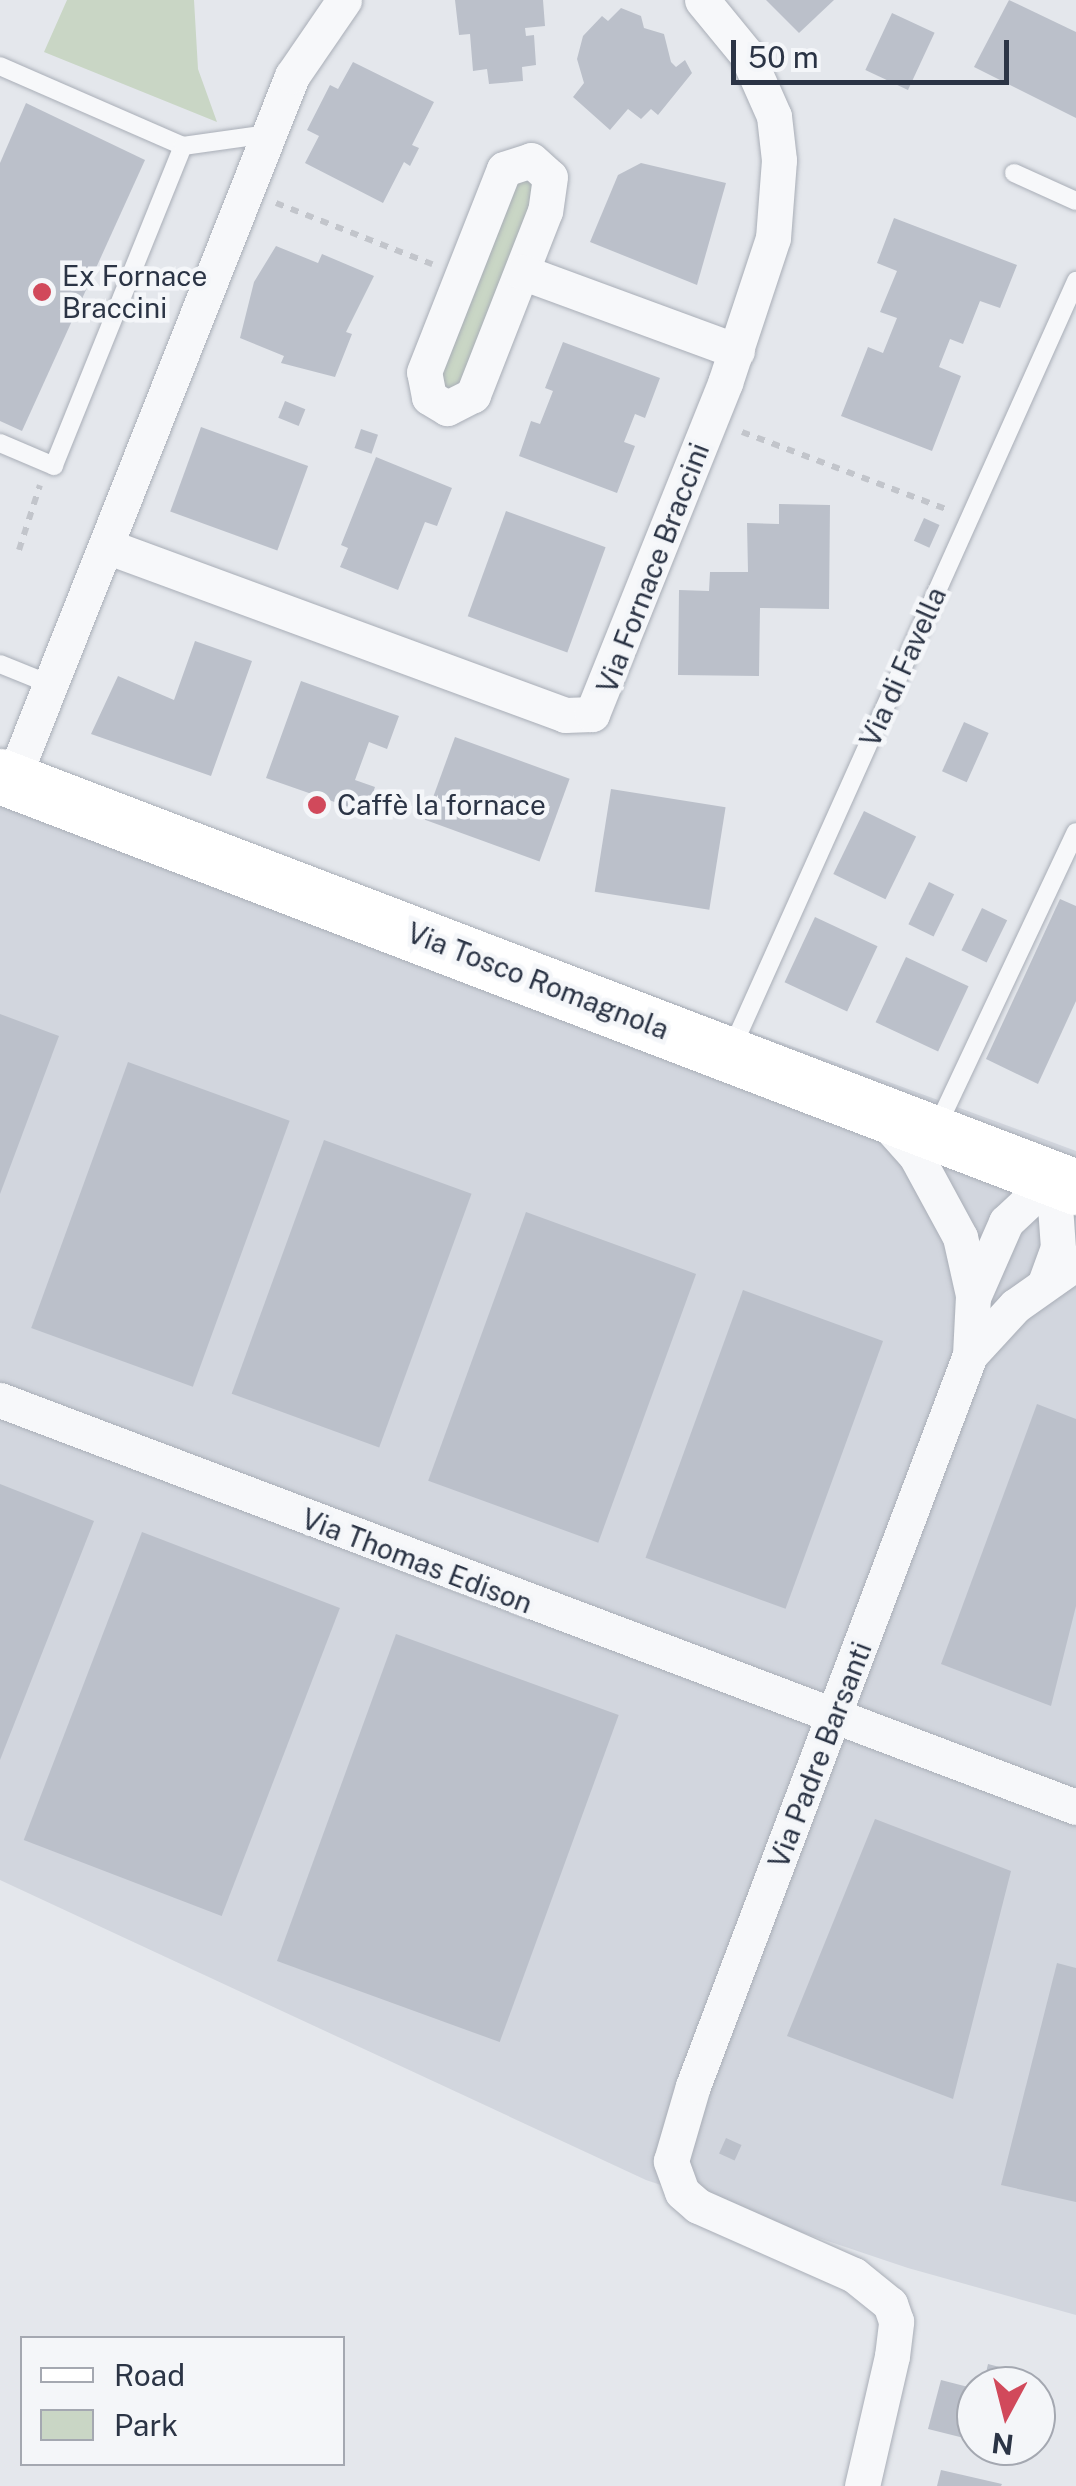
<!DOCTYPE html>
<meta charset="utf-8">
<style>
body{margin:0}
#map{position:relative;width:1076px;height:2486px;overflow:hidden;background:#e4e7ec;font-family:"Public Sans",sans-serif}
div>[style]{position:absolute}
.built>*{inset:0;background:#d2d6de}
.green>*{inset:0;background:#c9d6c5}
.building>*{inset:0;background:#bbc0ca;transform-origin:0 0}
.path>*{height:6px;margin-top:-3px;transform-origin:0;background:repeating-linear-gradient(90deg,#c2c5cb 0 8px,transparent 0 16px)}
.roads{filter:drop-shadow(0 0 2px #a9aeb7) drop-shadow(0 0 2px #a9aeb7)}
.lane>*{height:18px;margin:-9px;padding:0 9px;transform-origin:9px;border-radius:9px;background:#f7f8fa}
.street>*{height:35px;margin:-17.5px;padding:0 17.5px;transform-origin:17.5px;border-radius:17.5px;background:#f7f8fa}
.primary>*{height:55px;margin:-27.5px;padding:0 27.5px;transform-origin:27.5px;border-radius:27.5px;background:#fff}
.dots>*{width:28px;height:28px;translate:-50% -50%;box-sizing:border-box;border:5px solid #f4f6f9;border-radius:50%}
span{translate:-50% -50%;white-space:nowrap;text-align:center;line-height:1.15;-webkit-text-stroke:9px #f4f6f9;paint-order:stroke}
.poi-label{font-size:28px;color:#2b3445}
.left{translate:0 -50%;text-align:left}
.street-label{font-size:28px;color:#2b3445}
.legend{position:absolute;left:20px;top:2336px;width:325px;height:130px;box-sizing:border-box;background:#f4f6f9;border:2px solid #a4a8b1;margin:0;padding:12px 18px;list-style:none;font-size:30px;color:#2b3445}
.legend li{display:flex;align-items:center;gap:20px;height:50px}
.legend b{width:50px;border:2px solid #a4a8b1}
.north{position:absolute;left:956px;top:2366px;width:100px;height:100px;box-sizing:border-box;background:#f4f6f9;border:2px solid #a4a8b1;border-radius:50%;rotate:187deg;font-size:28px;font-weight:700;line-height:40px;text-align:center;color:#2b3445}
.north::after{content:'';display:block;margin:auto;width:35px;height:45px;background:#d1495b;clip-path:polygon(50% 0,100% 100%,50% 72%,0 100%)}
.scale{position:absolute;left:731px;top:40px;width:278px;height:45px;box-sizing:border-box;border:5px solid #2b3445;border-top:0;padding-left:12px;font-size:30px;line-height:35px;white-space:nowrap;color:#2b3445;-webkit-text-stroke:8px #f4f6f9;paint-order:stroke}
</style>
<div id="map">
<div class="built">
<i style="clip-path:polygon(0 754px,1076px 1151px,1076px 2315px,908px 2268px,646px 2180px,0 1880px)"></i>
</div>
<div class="green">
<i style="clip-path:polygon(67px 0,194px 0,198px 69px,217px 122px,44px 52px)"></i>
<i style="clip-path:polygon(527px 175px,537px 192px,458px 395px,436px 387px,511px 184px)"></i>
</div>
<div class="building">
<i style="clip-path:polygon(455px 0,543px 0,545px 26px,525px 28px,526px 36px,534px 35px,536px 65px,522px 67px,523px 81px,489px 84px,487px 69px,473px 71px,470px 34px,459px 35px)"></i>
<i style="clip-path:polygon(766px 0,834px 0,799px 33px)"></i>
<i style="clip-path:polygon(1009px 0,1076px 32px,1076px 118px,974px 67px)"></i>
<i style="clip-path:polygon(621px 8px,641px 16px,644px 28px,664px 34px,671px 62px,676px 67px,685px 60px,692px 73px,658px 115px,651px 109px,641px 119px,628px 109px,610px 130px,573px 97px,584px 83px,577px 59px,583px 36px,602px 16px,608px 21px)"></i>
<i style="left:892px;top:13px;width:47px;height:63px;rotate:25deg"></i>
<i style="clip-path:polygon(353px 62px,434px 102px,412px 145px,419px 148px,410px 166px,404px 162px,383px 203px,305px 163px,319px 136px,307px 130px,330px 85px,338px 89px)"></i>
<i style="clip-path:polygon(26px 103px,145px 160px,22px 431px,0 421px,0 163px)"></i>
<i style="clip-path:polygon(641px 163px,726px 183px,697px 285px,590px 242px,618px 175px)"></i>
<i style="clip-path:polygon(894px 218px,1017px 265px,1000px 308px,980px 301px,963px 344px,950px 339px,939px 367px,961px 376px,932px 451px,841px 416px,868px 347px,883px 353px,897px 318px,880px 312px,897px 271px,877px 263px)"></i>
<i style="clip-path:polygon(276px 246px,318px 263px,322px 254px,374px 276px,346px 332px,352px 334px,335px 377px,281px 363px,284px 356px,240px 338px,254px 282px)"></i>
<i style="clip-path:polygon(563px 342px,660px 378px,645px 418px,635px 414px,624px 442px,635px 446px,617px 493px,519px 456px,531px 421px,540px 424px,553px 391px,545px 388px)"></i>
<i style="left:285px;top:401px;width:22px;height:18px;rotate:22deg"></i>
<i style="left:201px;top:427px;width:114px;height:90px;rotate:20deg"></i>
<i style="left:361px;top:429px;width:18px;height:20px;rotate:19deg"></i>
<i style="clip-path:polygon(376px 457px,452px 488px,437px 526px,425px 522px,398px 590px,340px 567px,348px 548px,341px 545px)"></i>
<i style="clip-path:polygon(779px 504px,830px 505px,829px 609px,760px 608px,759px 676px,678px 675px,679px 590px,709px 591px,710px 572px,748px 572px,747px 523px,779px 524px)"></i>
<i style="left:506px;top:511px;width:106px;height:112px;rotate:20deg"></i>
<i style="left:924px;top:518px;width:17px;height:25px;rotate:24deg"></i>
<i style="clip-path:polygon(195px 641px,252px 661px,211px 776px,91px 734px,118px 676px,174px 700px)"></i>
<i style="clip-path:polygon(301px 681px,399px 716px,387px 749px,369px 742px,355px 780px,375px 787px,366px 813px,266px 778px)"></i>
<i style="left:964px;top:722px;width:27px;height:54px;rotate:24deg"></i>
<i style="left:455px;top:737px;width:122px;height:88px;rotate:20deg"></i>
<i style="left:611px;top:789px;width:116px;height:104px;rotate:9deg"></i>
<i style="left:864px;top:811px;width:58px;height:70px;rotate:26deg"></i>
<i style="left:929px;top:882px;width:28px;height:47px;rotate:26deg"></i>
<i style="clip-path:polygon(1060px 899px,1076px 906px,1076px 1001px,1038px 1084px,986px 1059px)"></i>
<i style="left:982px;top:908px;width:28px;height:47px;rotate:26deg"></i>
<i style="left:815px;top:917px;width:69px;height:72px;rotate:25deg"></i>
<i style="left:906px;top:957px;width:69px;height:72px;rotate:25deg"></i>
<i style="clip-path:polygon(0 1014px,59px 1036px,0 1194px)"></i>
<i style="left:128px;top:1062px;width:172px;height:283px;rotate:20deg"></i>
<i style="left:324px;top:1140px;width:157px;height:270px;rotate:20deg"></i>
<i style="left:526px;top:1212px;width:181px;height:286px;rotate:20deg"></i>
<i style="left:743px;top:1290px;width:149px;height:285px;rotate:20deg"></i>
<i style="clip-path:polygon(1037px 1404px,1076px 1419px,1076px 1606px,1051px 1706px,941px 1664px)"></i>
<i style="clip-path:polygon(0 1484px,94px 1521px,0 1760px)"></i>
<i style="left:142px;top:1532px;width:212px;height:330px;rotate:21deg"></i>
<i style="left:396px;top:1634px;width:237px;height:348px;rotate:20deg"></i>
<i style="clip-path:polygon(875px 1819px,1011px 1871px,953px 2099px,787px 2036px)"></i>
<i style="clip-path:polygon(1057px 1963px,1076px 1968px,1076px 2202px,1001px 2185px)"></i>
<i style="left:726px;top:2138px;width:17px;height:17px;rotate:24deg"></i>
<i style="clip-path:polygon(988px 2364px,1030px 2375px,1027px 2386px,983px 2386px)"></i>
<i style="clip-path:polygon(941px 2380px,976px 2389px,976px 2441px,928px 2429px)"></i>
<i style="clip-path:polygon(941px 2470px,1002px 2484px,1001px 2486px,937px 2486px)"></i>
</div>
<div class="path">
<i style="left:276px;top:203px;width:168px;rotate:21.4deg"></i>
<i style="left:742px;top:432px;width:218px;rotate:20.7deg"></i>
<i style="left:19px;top:550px;width:68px;rotate:-72.1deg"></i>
</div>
<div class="roads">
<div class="lane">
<i style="left:0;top:66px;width:200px;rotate:23.6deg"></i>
<i style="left:183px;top:146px;width:345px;rotate:112deg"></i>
<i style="left:54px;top:466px;width:59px;rotate:-156.9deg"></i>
<i style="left:183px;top:146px;width:86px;rotate:-8deg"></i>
<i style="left:1014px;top:173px;width:68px;rotate:24.3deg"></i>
<i style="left:0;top:664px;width:56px;rotate:22deg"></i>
<i style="left:732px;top:1048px;width:841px;rotate:-65.84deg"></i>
<i style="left:936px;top:1129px;width:328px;rotate:-64.8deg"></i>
</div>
<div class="street">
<i style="left:531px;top:160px;width:25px;rotate:42deg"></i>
<i style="left:550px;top:177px;width:34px;rotate:98deg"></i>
<i style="left:545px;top:211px;width:198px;rotate:111.4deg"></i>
<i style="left:473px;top:395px;width:29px;rotate:153deg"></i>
<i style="left:447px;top:408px;width:21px;rotate:-149deg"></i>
<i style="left:429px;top:397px;width:25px;rotate:-101deg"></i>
<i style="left:424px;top:372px;width:218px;rotate:-68.5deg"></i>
<i style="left:504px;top:169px;width:28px;rotate:-18deg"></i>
<i style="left:522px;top:272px;width:229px;rotate:20.2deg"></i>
<i style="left:109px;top:547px;width:486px;rotate:20.2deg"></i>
<i style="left:565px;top:715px;width:27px;rotate:-2deg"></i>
<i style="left:592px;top:714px;width:357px;rotate:-68.1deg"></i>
<i style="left:725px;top:383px;width:153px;rotate:-71.7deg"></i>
<i style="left:773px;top:238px;width:78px;rotate:-85.6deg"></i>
<i style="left:779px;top:160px;width:44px;rotate:-96.5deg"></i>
<i style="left:774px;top:116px;width:67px;rotate:-113.9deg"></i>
<i style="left:747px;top:55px;width:71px;rotate:-129.3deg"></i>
<i style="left:12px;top:781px;width:759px;rotate:-68.34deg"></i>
<i style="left:292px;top:76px;width:92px;rotate:-55.6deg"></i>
<i style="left:1045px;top:1283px;width:37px;rotate:-70deg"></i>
<i style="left:1058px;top:1248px;width:70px;rotate:-94.1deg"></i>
<i style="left:974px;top:1295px;width:80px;rotate:-66.3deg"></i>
<i style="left:1006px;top:1222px;width:64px;rotate:-43.1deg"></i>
<i style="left:970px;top:1355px;width:67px;rotate:-47.4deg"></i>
<i style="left:1015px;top:1306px;width:75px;rotate:-35.2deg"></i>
<i style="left:0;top:1400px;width:1150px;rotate:20.72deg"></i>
<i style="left:862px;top:2486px;width:133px;rotate:-77deg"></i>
<i style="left:892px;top:2356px;width:35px;rotate:-83deg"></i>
<i style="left:896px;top:2321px;width:18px;rotate:-109deg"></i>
<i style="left:890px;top:2304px;width:46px;rotate:-141.1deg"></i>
<i style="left:854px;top:2275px;width:171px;rotate:-156.1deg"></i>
<i style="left:698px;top:2206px;width:21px;rotate:-139deg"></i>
<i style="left:682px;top:2192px;width:33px;rotate:-110deg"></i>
<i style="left:671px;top:2161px;width:78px;rotate:-73.7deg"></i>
<i style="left:693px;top:2086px;width:782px;rotate:-69.25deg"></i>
<i style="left:970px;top:1355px;width:60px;rotate:-87.1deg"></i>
<i style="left:973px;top:1295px;width:59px;rotate:-102.6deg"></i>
<i style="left:960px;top:1237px;width:92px;rotate:-118.5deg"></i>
<i style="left:916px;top:1156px;width:48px;rotate:-131.6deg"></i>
</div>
<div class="primary">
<i style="left:0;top:776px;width:1152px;rotate:20.91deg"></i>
</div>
</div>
<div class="dots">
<i style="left:42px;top:292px;background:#d1495b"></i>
<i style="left:317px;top:805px;background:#d1495b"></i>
</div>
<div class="poi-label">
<span class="left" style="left:62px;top:292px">Ex Fornace<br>Braccini</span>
<span class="left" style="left:337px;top:805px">Caffè la fornace</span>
</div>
<div class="street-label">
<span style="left:653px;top:568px;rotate:-69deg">Via Fornace Braccini</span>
<span style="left:903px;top:667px;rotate:-66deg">Via di Favella</span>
<span style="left:538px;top:981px;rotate:21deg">Via Tosco Romagnola</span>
<span style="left:417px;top:1561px;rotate:21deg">Via Thomas Edison</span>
<span style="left:820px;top:1755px;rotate:-69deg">Via Padre Barsanti</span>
</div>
<ul class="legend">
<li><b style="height:12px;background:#fff"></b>Road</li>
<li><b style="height:28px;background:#c9d6c5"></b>Park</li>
</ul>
<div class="north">N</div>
<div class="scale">50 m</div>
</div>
